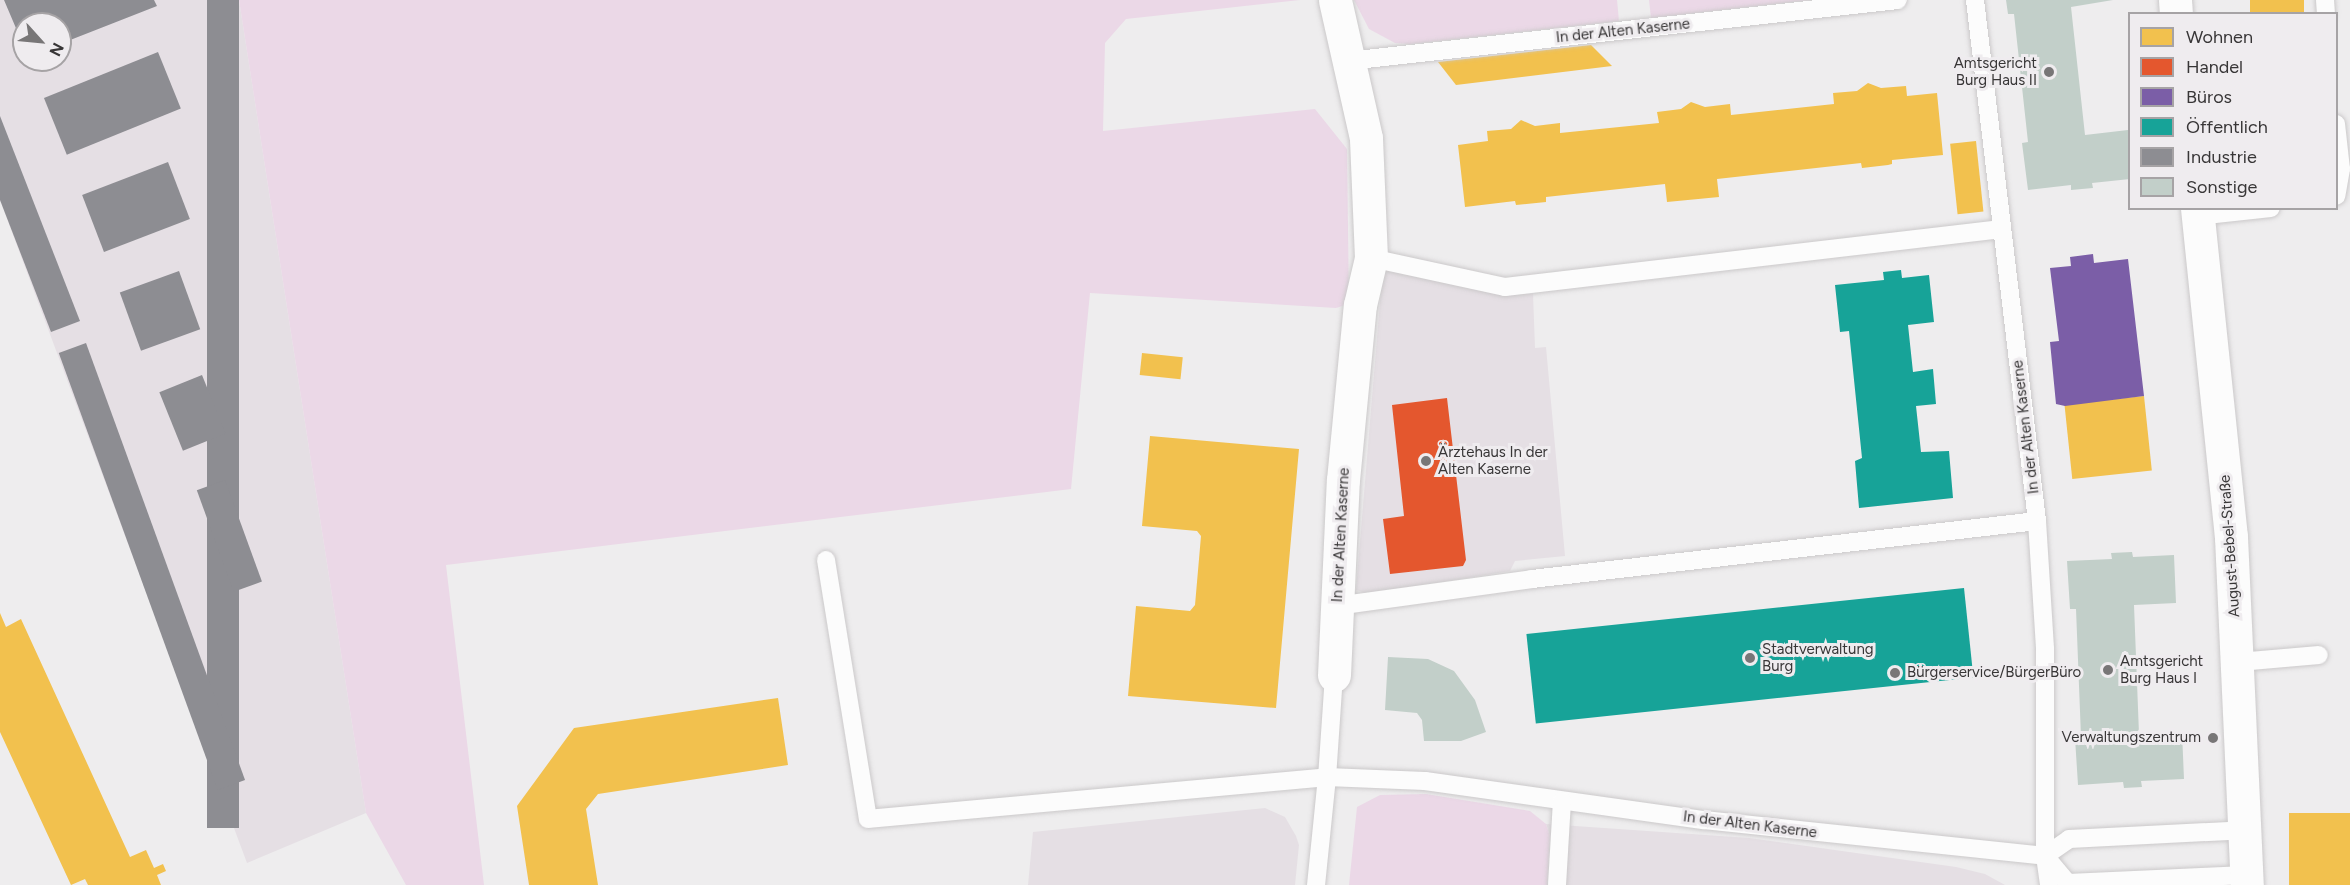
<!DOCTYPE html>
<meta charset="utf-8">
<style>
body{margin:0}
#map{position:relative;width:2350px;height:885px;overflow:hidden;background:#eeedee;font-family:Figtree,sans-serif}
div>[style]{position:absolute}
.built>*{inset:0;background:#e5dfe4}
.green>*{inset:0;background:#ebd8e7}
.homes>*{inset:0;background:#f2c14e;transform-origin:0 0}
.shops>*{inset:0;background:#e4572e}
.offices>*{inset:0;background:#7b5ea7}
.public>*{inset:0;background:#17a398;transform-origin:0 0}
.industry>*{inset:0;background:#8d8d92;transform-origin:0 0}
.building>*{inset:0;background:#c2cfc9}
.roads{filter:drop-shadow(0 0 2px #cbc9ca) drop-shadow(0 0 2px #cbc9ca)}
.service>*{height:18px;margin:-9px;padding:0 9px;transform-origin:9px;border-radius:9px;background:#fcfcfc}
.minor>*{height:33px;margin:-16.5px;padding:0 16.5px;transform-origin:16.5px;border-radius:16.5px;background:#fcfcfc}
.dots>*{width:16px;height:16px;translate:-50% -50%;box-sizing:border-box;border:3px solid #efecef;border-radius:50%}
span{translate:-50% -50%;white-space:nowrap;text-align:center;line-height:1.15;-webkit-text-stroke:6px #efecef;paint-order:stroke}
.street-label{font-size:15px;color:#383637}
.poi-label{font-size:15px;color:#383637}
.right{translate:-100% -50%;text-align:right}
.left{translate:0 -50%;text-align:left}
.legend{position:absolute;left:2128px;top:12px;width:210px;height:198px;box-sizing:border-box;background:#efecef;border:2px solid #a6a3a5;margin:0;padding:8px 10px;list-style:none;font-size:18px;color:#383637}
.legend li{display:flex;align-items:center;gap:12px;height:30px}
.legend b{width:30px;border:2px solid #a6a3a5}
.north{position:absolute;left:12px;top:12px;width:60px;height:60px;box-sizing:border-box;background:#efecef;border:2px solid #a6a3a5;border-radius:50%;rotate:117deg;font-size:16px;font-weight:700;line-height:24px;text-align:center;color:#383637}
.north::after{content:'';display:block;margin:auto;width:21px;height:27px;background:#787677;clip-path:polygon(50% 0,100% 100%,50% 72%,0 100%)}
</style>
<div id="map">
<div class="built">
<i style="clip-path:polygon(evenodd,0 0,239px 0,366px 813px,247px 863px,0 200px,0 0,24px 24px,60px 24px,60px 60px,24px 60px,24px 24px)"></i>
<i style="clip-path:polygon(1383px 266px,1492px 293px,1533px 294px,1535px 348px,1546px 347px,1565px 556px,1515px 561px,1510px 571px,1369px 594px,1356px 590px)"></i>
<i style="clip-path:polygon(1265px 808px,1285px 817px,1296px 836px,1299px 845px,1295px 885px,1028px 885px,1033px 832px)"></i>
<i style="clip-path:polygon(1546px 824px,1749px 838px,1956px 867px,1985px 874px,2005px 885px,1547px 885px,1550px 837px)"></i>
</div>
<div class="green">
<i style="clip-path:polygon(239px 0,1300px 0,1126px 19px,1105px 43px,1103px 131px,1315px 109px,1347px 149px,1349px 304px,1336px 308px,1090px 293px,1071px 489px,446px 565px,484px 885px,406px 885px,366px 813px)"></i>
<i style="clip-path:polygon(1354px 0,1617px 0,1619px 21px,1410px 44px,1395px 43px,1369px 29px)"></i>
<i style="clip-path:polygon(1649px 0,1809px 0,1651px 18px)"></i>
<i style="clip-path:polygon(1426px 794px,1530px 811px,1546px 824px,1550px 836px,1547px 885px,1349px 885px,1357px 807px,1380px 795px)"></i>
</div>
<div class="homes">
<i style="left:2250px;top:0;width:54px;height:14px"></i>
<i style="clip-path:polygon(1591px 45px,1612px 66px,1456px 85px,1438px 62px)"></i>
<i style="clip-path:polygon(1868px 83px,1881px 88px,1906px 86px,1907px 96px,1937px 93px,1943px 155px,1892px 160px,1892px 164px,1888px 165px,1862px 168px,1861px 163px,1717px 179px,1719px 197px,1667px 202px,1665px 184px,1546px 197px,1546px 202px,1516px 205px,1515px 201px,1465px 207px,1458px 145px,1488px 141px,1487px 131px,1511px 129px,1521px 120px,1535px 126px,1560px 123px,1560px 133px,1659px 123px,1657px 112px,1681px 109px,1691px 102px,1705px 107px,1730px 104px,1731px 115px,1806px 107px,1834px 104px,1833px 93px,1857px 91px)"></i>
<i style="left:1976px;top:141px;width:71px;height:26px;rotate:84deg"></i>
<i style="left:1142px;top:353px;width:41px;height:22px;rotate:6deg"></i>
<i style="left:2144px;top:396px;width:75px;height:80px;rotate:84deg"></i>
<i style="clip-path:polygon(1150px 436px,1299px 449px,1276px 708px,1128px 696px,1136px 606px,1190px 611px,1195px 605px,1201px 536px,1197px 531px,1142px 526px)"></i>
<i style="clip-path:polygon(0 613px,6px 627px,21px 619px,130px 857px,146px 850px,154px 868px,163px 864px,166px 871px,157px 875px,161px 885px,88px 885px,85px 879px,71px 885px,0 732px)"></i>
<i style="clip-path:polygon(778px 698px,788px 765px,598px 794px,586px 809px,598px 885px,529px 885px,517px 806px,574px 728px)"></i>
<i style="left:2350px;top:813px;width:72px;height:61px;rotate:90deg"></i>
</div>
<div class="shops">
<i style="clip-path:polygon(1447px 398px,1466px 560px,1463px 566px,1390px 574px,1383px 519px,1404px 516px,1392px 405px)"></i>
</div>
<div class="offices">
<i style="clip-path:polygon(2093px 254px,2094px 263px,2128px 259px,2144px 396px,2065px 406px,2056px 404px,2050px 342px,2059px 341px,2050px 268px,2071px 266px,2070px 257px)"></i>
</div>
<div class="public">
<i style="clip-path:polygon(1901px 270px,1902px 278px,1929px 275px,1934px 322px,1908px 325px,1913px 372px,1933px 369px,1936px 404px,1916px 406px,1921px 452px,1949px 451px,1953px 498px,1859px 508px,1855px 461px,1862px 458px,1849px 331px,1840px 332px,1835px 285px,1884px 280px,1883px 272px)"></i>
<i style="left:1964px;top:588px;width:90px;height:440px;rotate:84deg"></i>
</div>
<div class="industry">
<i style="clip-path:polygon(4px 0,154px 0,157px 6px,60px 44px,60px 24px,24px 24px,24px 47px)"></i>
<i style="left:207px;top:0;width:32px;height:828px"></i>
<i style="left:158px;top:52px;width:61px;height:123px;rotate:68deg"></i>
<i style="clip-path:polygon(0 116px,80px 321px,51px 332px,0 200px)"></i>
<i style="left:168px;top:162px;width:61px;height:92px;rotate:69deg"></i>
<i style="left:179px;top:271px;width:62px;height:63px;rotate:70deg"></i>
<i style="left:86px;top:343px;width:465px;height:29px;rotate:70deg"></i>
<i style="left:202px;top:375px;width:63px;height:46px;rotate:68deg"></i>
<i style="left:225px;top:480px;width:108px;height:30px;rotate:70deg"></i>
</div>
<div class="building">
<i style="clip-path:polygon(2006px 0,2113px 0,2071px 7px,2085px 135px,2128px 130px,2130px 179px,2092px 183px,2093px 188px,2071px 190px,2071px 185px,2028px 190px,2022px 143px,2028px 142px,2014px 14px,2008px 14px)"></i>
<i style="clip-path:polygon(2132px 552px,2133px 557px,2174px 555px,2176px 603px,2134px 605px,2139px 734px,2182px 732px,2184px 779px,2141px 781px,2142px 787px,2124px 788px,2123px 782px,2078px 785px,2075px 738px,2081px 737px,2076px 609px,2070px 609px,2067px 561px,2112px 559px,2111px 553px)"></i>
<i style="clip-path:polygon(1388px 657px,1428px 659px,1454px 671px,1475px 700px,1486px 732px,1461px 741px,1424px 741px,1422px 720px,1417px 713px,1385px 710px)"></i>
</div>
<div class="roads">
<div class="service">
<i style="left:1975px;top:0;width:525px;rotate:83.21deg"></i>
<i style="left:2037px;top:521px;width:128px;rotate:86.4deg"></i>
<i style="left:2045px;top:649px;width:207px;rotate:90deg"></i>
<i style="left:2045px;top:856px;width:29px;rotate:82deg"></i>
<i style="left:2325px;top:0;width:14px;rotate:86deg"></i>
<i style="left:1348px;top:61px;width:553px;rotate:-6.33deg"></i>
<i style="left:2336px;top:124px;width:45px;rotate:83.7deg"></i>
<i style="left:2341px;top:169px;width:27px;rotate:100deg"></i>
<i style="left:2197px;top:216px;width:74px;rotate:-6.2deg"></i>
<i style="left:1371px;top:258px;width:137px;rotate:12.2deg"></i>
<i style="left:1505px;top:287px;width:500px;rotate:-6.66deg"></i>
<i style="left:826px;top:560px;width:262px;rotate:80.8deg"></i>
<i style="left:868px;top:819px;width:461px;rotate:-5.2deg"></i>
<i style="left:1327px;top:777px;width:109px;rotate:95.8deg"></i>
<i style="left:1336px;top:606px;width:198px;rotate:-7.8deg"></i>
<i style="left:1532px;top:579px;width:508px;rotate:-6.55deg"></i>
<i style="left:2239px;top:662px;width:80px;rotate:-5deg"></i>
<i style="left:1334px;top:675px;width:102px;rotate:93.9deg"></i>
<i style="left:1327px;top:777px;width:98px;rotate:2.3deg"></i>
<i style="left:1425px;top:781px;width:282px;rotate:8deg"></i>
<i style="left:1704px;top:820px;width:343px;rotate:6deg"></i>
<i style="left:2045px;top:856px;width:29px;rotate:-35deg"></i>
<i style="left:2069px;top:839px;width:175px;rotate:-2.9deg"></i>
<i style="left:2045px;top:856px;width:35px;rotate:50deg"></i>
<i style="left:2068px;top:883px;width:178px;rotate:-2.6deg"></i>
<i style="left:1557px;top:885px;width:84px;rotate:-86.6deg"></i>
</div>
<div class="minor">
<i style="left:2175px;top:0;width:14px;rotate:86deg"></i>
<i style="left:2197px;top:208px;width:331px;rotate:84.1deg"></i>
<i style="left:2231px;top:537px;width:348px;rotate:87.4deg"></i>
<i style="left:1334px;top:675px;width:195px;rotate:-87.4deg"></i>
<i style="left:1343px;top:480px;width:176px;rotate:-84.5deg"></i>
<i style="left:1360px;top:305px;width:48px;rotate:-76.8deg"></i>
<i style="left:1371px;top:258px;width:120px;rotate:-92.4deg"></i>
<i style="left:1366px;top:138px;width:141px;rotate:-102.7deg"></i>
</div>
</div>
<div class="dots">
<i style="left:2049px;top:72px;background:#787677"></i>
<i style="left:1426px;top:461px;background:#787677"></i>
<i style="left:1750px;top:658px;background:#787677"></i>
<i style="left:2108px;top:670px;background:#787677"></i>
<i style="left:1895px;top:673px;background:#787677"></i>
<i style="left:2213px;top:738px;background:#787677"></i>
</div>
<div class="street-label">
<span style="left:1623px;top:31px;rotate:-6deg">In der Alten Kaserne</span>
<span style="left:2026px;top:427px;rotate:-97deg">In der Alten Kaserne</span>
<span style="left:1341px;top:535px;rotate:-87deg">In der Alten Kaserne</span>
<span style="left:2230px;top:546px;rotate:-94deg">August-Bebel-Straße</span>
<span style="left:1750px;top:825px;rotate:7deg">In der Alten Kaserne</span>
</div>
<div class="poi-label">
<span class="right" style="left:2037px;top:72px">Amtsgericht<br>Burg Haus II</span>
<span class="left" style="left:1438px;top:461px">Ärztehaus In der<br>Alten Kaserne</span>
<span class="left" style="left:1762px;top:658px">Stadtverwaltung<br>Burg</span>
<span class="left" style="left:2120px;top:670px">Amtsgericht<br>Burg Haus I</span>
<span class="left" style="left:1907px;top:673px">Bürgerservice/BürgerBüro</span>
<span class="right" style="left:2201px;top:738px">Verwaltungszentrum</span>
</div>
<ul class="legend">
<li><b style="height:16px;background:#f2c14e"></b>Wohnen</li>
<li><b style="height:16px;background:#e4572e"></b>Handel</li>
<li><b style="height:16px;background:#7b5ea7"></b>Büros</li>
<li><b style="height:16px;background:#17a398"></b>Öffentlich</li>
<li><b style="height:16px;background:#8d8d92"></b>Industrie</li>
<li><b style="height:16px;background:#c2cfc9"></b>Sonstige</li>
</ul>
<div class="north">N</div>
</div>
